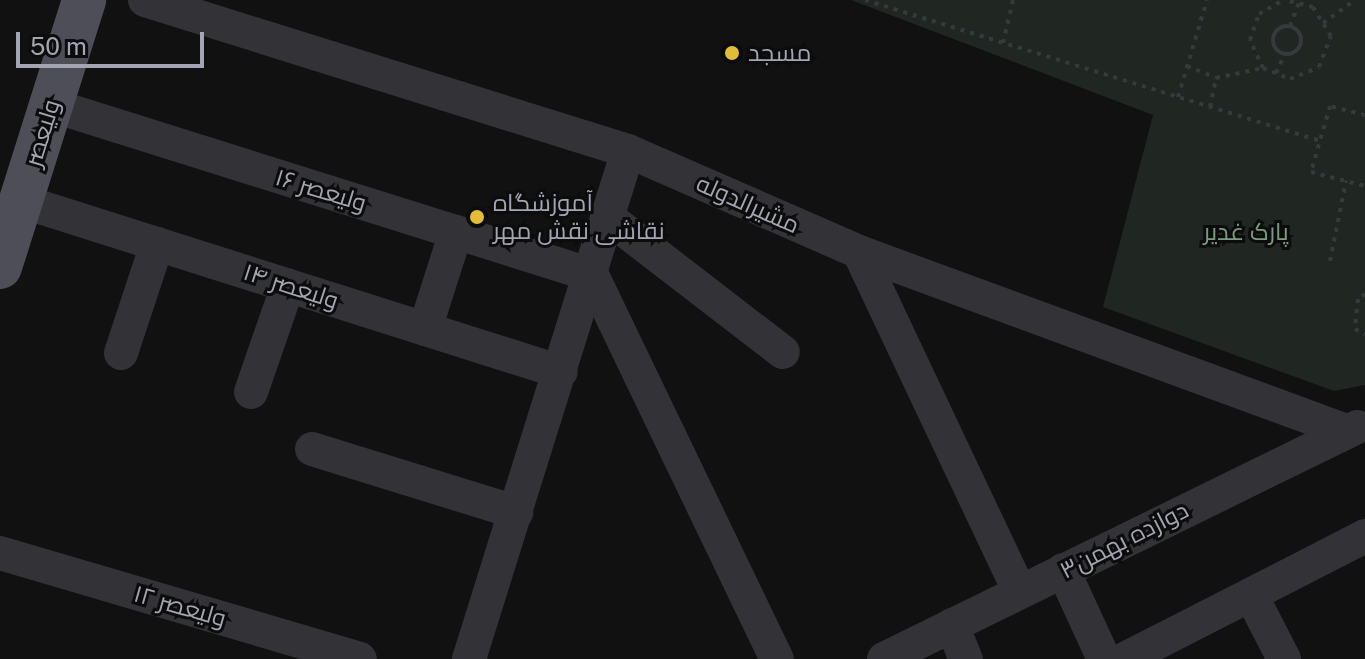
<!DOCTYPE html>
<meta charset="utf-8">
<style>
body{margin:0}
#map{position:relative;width:1365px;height:659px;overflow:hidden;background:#111112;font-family:"Public Sans",Cairo,sans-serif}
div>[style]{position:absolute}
.green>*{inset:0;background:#202621}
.path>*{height:4px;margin-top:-2px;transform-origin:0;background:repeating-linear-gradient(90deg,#38393e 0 4px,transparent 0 10px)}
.path>.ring{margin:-2px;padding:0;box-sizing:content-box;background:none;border:4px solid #38393e;border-radius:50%}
.minor>*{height:34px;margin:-17px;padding:0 17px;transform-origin:17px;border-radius:17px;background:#323237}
.major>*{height:44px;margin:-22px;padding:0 22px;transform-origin:22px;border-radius:22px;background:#4e4f56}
.dots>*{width:22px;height:22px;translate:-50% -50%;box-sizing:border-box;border:4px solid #0c0c0d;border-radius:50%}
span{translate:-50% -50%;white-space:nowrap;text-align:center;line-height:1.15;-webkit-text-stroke:6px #0c0c0d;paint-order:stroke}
.poi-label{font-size:24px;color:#a3a6b2}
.left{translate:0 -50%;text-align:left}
.street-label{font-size:24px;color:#a3a6b2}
.park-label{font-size:24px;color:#7b9c81}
.scale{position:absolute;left:16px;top:32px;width:188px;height:36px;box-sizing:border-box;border:4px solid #a3a6b2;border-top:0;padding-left:10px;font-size:24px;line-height:28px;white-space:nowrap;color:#a3a6b2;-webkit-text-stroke:6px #0c0c0d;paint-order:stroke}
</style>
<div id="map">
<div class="green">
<i style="clip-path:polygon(851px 0,1365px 0,1365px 385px,1334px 391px,1103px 307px,1153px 115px)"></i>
</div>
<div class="path">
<i style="left:865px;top:0;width:476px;rotate:17.2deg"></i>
<i style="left:1323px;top:23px;width:39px;rotate:-36deg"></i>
<i class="ring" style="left:1273px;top:26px;width:24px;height:24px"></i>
<i style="left:1290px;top:26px;width:25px;rotate:-69deg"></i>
<i style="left:1003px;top:43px;width:44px;rotate:-76.9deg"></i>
<i style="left:1187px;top:66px;width:31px;rotate:22deg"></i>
<i style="left:1216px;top:78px;width:48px;rotate:-12deg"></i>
<i style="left:1263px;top:68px;width:29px;rotate:22deg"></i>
<i style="left:1290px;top:79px;width:31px;rotate:-22deg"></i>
<i style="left:1319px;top:67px;width:33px;rotate:-69deg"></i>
<i style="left:1331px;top:36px;width:34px;rotate:-122deg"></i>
<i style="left:1313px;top:7px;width:29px;rotate:-166deg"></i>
<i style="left:1263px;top:68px;width:31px;rotate:-115deg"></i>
<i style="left:1250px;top:40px;width:28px;rotate:-71deg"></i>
<i style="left:1259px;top:14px;width:28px;rotate:-30deg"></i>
<i style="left:1276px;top:73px;width:21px;rotate:-65deg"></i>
<i style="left:1178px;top:97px;width:101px;rotate:-73.4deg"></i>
<i style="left:1210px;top:107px;width:30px;rotate:-78deg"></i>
<i style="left:1365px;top:115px;width:36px;rotate:-166deg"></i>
<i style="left:1330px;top:106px;width:69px;rotate:106.1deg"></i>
<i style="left:1311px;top:172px;width:56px;rotate:14.5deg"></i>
<i style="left:1330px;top:261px;width:82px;rotate:-78.7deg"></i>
<i style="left:1365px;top:294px;width:9px;rotate:144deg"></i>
<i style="left:1358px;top:299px;width:30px;rotate:96deg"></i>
<i style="left:1355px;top:329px;width:11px;rotate:27deg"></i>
</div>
<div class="minor">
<i style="left:145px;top:0;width:506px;rotate:17.36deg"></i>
<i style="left:628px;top:151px;width:252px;rotate:23.6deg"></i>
<i style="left:859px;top:252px;width:517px;rotate:20.15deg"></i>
<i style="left:51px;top:105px;width:567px;rotate:17.44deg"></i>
<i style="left:592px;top:275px;width:426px;rotate:64.3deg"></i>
<i style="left:21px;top:201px;width:566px;rotate:17.57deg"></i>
<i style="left:610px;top:219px;width:218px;rotate:37.6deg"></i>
<i style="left:859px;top:252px;width:376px;rotate:64.7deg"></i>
<i style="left:425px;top:329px;width:102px;rotate:-72.3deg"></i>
<i style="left:121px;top:353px;width:115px;rotate:-71.7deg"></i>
<i style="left:251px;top:392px;width:113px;rotate:-70.9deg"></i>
<i style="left:312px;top:449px;width:214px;rotate:17.2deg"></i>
<i style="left:0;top:553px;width:375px;rotate:16.4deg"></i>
<i style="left:1063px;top:570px;width:98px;rotate:65.3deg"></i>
<i style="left:1251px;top:595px;width:72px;rotate:62.7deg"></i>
<i style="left:952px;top:625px;width:37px;rotate:68deg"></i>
<i style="left:469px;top:659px;width:532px;rotate:-72.62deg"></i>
<i style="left:884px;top:659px;width:527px;rotate:-26.13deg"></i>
<i style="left:1125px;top:659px;width:270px;rotate:-27.1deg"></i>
</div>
<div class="major">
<i style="left:0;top:267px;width:280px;rotate:-72.5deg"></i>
</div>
<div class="dots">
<i style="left:732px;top:53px;background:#e3bd38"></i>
<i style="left:477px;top:217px;background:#e3bd38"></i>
</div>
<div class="poi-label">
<span class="left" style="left:748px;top:53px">مسجد</span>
<span class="left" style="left:493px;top:217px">آموزشگاه<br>نقاشی نقش مهر</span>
</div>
<div class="street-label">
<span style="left:42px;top:133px;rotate:-73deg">ولیعصر</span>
<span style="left:321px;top:190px;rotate:17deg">ولیعصر ۱۶</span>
<span style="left:748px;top:204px;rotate:24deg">مشیرالدوله</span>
<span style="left:291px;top:286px;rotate:18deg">ولیعصر ۱۴</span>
<span style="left:1124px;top:540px;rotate:-27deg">دوازده بهمن۳</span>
<span style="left:180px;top:606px;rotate:16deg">ولیعصر ۱۲</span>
</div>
<div class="park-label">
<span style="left:1246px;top:232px">پارک غدیر</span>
</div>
<div class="scale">50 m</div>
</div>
